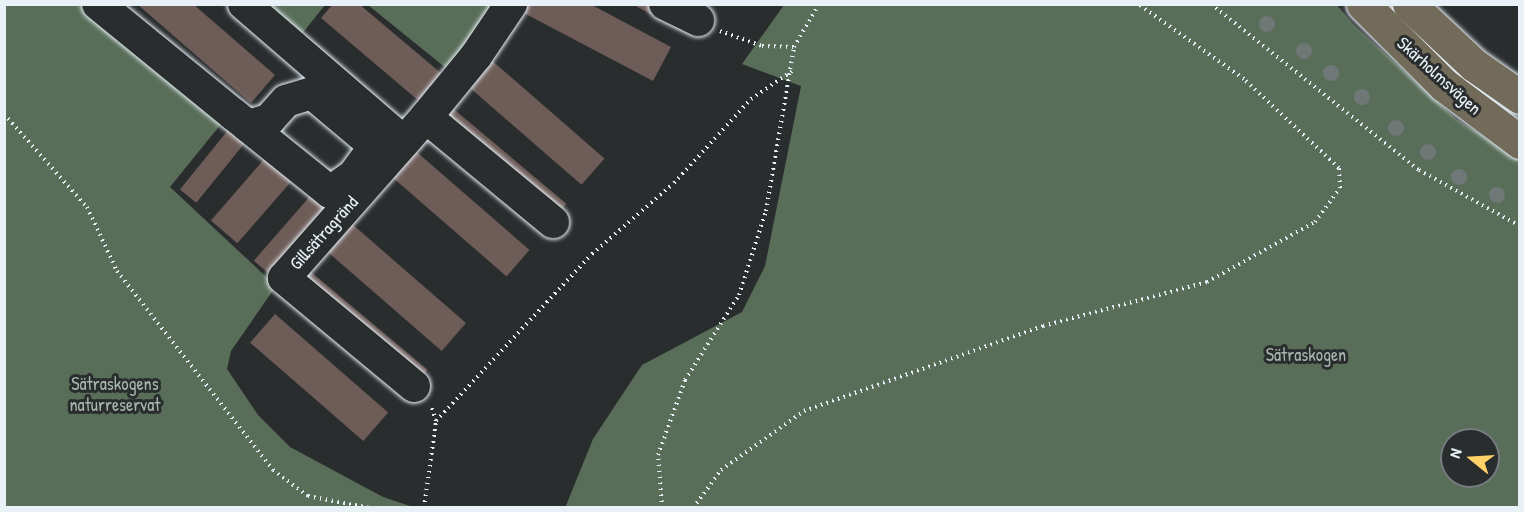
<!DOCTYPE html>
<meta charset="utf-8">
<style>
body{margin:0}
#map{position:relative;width:1524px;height:512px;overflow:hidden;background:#2a2d2e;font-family:"Patrick Hand",sans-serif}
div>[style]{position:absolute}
.green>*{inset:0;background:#596e59}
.building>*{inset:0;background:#6e5c58;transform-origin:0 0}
.path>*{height:4px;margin-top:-2px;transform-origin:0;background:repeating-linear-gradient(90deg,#e8f1f8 0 1.5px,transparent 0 6px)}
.roads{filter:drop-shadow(0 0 2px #e8f1f8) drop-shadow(0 0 2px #e8f1f8)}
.minor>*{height:32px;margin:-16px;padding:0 16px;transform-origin:16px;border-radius:16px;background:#2a2d2e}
.major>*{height:33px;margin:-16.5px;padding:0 16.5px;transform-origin:16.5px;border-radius:16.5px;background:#736b5a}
.trees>*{width:16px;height:16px;margin:-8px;border-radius:50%;background:#6f7876}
span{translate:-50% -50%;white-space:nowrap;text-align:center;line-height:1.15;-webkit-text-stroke:6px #2a2d2e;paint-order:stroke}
.street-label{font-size:18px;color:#e8f1f8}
.park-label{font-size:18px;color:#a8b6b0}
.frame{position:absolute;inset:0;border:6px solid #e8f1f8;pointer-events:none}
.north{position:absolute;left:1440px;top:428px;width:60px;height:60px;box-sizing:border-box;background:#2a2d2e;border:2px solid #767b7f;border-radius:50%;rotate:288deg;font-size:16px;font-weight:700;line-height:24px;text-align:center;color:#e8f1f8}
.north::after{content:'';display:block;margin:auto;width:21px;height:27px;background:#ffd166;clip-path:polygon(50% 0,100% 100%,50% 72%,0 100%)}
</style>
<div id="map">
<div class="green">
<i style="clip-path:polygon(488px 4px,496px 9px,452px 73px,368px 5px)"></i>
<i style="clip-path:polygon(4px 5px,82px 5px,221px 124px,170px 187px,276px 286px,231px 351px,227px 369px,258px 415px,290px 447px,383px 497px,413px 507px,5px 507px)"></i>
<i style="clip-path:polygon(255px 5px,325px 5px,297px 40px)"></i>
<i style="clip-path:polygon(evenodd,784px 5px,1337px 5px,1353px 24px,1456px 119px,1519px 159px,1519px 507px,565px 508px,593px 439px,642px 365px,742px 312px,765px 266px,801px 86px,742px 64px,784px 5px,1452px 440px,1488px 440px,1488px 476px,1452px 476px,1452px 440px)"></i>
</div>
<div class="building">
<i style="clip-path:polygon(137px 4px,193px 4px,275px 75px,251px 103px)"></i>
<i style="clip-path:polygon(333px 4px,359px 4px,442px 74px,419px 101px,321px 18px)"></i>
<i style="clip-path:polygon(525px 4px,590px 4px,671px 47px,653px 81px,522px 12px)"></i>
<i style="clip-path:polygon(632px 4px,649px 4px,686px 24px,682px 31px)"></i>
<i style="left:307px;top:36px;width:126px;height:8px;rotate:41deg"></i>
<i style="left:489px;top:58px;width:153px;height:35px;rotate:41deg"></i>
<i style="left:450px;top:106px;width:152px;height:8px;rotate:40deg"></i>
<i style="left:229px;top:129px;width:21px;height:78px;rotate:39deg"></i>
<i style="left:411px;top:147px;width:157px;height:35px;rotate:41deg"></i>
<i style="left:266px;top:157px;width:35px;height:84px;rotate:41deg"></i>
<i style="left:311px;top:195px;width:21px;height:87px;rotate:41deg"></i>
<i style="left:352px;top:224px;width:151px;height:37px;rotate:41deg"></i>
<i style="left:311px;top:272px;width:152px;height:8px;rotate:40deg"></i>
<i style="left:275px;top:314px;width:150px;height:38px;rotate:41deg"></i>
</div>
<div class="path">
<i style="left:1211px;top:4px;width:266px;rotate:38.6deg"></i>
<i style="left:1419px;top:170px;width:115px;rotate:29deg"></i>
<i style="left:720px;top:31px;width:45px;rotate:19.7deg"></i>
<i style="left:762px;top:46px;width:32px;rotate:2deg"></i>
<i style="left:4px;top:114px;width:125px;rotate:48.3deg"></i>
<i style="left:87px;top:207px;width:71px;rotate:64.9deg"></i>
<i style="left:117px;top:271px;width:253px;rotate:51.9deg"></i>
<i style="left:273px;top:470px;width:44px;rotate:36.6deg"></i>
<i style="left:308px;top:496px;width:63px;rotate:11deg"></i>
<i style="left:436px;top:421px;width:229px;rotate:-47deg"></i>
<i style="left:592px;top:254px;width:108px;rotate:-40.9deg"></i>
<i style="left:674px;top:183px;width:114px;rotate:-47.5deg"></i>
<i style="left:751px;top:99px;width:50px;rotate:-34.3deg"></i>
<i style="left:424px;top:508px;width:88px;rotate:-82.1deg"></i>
<i style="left:436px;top:421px;width:16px;rotate:-108deg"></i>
<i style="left:662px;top:508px;width:53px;rotate:-94.3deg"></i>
<i style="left:658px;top:455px;width:80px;rotate:-70.2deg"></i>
<i style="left:685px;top:380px;width:101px;rotate:-57.6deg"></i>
<i style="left:739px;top:295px;width:88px;rotate:-72.2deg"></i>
<i style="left:766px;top:211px;width:166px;rotate:-80.3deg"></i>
<i style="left:794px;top:47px;width:50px;rotate:-59.8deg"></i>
<i style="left:693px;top:508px;width:47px;rotate:-53.6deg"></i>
<i style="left:721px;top:470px;width:102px;rotate:-35.4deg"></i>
<i style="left:804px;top:411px;width:254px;rotate:-19.6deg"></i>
<i style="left:1043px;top:326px;width:170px;rotate:-15deg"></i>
<i style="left:1207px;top:282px;width:124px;rotate:-29.1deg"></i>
<i style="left:1315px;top:222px;width:42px;rotate:-53.7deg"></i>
<i style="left:1340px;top:188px;width:20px;rotate:-93deg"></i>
<i style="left:1339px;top:168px;width:130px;rotate:-136.9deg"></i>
<i style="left:1244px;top:79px;width:130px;rotate:-144.7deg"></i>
</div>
<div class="roads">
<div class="minor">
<i style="left:98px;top:4px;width:174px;rotate:39.2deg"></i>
<i style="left:233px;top:114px;width:124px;rotate:38.8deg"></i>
<i style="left:330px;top:192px;width:29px;rotate:-35deg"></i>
<i style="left:354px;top:175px;width:36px;rotate:-54deg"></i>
<i style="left:375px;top:146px;width:82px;rotate:-139.9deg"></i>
<i style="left:312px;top:93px;width:27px;rotate:163deg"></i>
<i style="left:286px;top:101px;width:25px;rotate:132deg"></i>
<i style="left:269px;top:120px;width:22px;rotate:164deg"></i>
<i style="left:244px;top:4px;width:211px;rotate:40.8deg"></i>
<i style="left:665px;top:4px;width:37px;rotate:26deg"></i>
<i style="left:426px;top:117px;width:165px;rotate:39.6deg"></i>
<i style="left:414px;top:386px;width:169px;rotate:-140.3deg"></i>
<i style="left:284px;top:278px;width:215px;rotate:-48.6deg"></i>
<i style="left:426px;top:117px;width:79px;rotate:-50.7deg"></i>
<i style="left:476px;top:56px;width:63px;rotate:-56.1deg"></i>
</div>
<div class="major">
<i style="left:1363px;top:4px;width:115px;rotate:45deg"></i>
<i style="left:1444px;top:85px;width:95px;rotate:36.9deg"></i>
<i style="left:1409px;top:4px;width:89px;rotate:43.2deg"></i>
<i style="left:1474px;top:65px;width:56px;rotate:34.8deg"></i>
</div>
</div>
<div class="trees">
<i style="left:1267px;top:24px"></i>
<i style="left:1304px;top:51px"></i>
<i style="left:1331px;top:73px"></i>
<i style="left:1362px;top:97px"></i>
<i style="left:1396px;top:128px"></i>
<i style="left:1428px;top:152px"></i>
<i style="left:1459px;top:177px"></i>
<i style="left:1497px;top:195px"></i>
</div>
<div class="street-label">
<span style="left:1439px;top:76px;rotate:42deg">Skärholmsvägen</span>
<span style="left:324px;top:233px;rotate:-48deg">Gillsätragränd</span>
</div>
<div class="park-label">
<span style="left:1306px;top:355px">Sätraskogen</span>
<span style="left:115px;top:395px">Sätraskogens<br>naturreservat</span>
</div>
<div class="frame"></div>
<div class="north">N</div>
</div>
